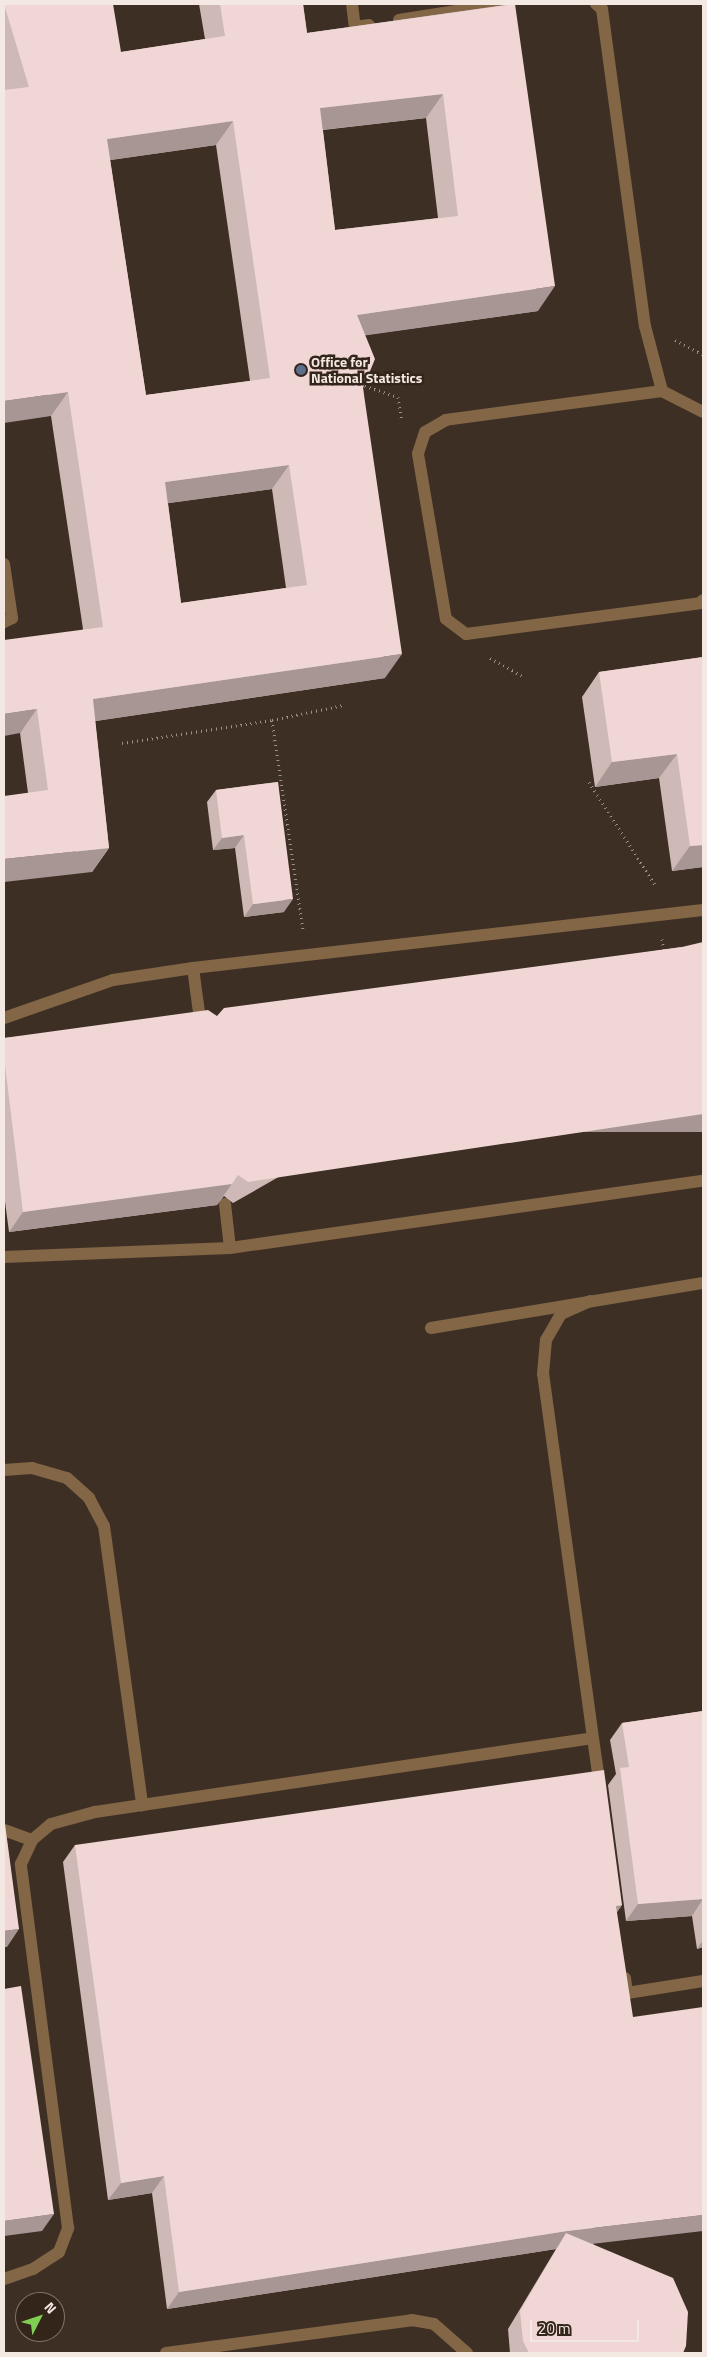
<!DOCTYPE html>
<style>
body{margin:0}
#map{position:relative;width:707px;height:2357px;overflow:hidden;background:#3e2f25;font-family:"Titillium Web",sans-serif}
div>[style]{position:absolute}
.path>*{height:3px;margin-top:-1.5px;transform-origin:0;background:repeating-linear-gradient(90deg,#9d9088 0 1px,transparent 0 5px)}
.service>*{height:12px;margin:-6px;padding:0 6px;transform-origin:6px;border-radius:6px;background:#826646}
.wall>*{inset:0;background:#ceb9b7}
.shaded-wall>*{inset:0;background:#a89695;transform-origin:0 0}
.building>*{inset:0;background:#f0d7d5}
.dots>*{width:14px;height:14px;translate:-50% -50%;box-sizing:border-box;border:2px solid #34251b;border-radius:50%}
span{translate:-50% -50%;white-space:nowrap;text-align:center;line-height:1.15;-webkit-text-stroke:5px #34251b;paint-order:stroke}
.poi-label{font-size:14px;color:#f3e9e2;font-weight:700}
.left{translate:0 -50%;text-align:left}
.frame{position:absolute;inset:0;border:5px solid #f3e9e2;pointer-events:none}
.north{position:absolute;left:15px;top:2292px;width:50px;height:50px;box-sizing:border-box;background:#34251b;border:1px solid #80736b;border-radius:50%;rotate:49deg;font-size:14px;font-weight:700;line-height:20px;text-align:center;color:#f3e9e2}
.north::after{content:'';display:block;margin:auto;width:18px;height:22px;background:#7fd052;clip-path:polygon(50% 0,100% 100%,50% 72%,0 100%)}
.scale{position:absolute;left:530px;top:2320px;width:109px;height:22px;box-sizing:border-box;border:2px solid #f3e9e2;border-top:0;padding-left:6px;font-size:15px;line-height:18px;white-space:nowrap;color:#f3e9e2;-webkit-text-stroke:4px #34251b;paint-order:stroke}
</style>
<div id="map">
<div class="path">
<i style="left:675px;top:340px;width:31px;rotate:27deg"></i>
<i style="left:360px;top:384px;width:40px;rotate:18.9deg"></i>
<i style="left:398px;top:397px;width:24px;rotate:81deg"></i>
<i style="left:490px;top:658px;width:37px;rotate:29deg"></i>
<i style="left:272px;top:720px;width:211px;rotate:81.6deg"></i>
<i style="left:122px;top:743px;width:152px;rotate:-8.7deg"></i>
<i style="left:272px;top:720px;width:73px;rotate:-11.9deg"></i>
<i style="left:589px;top:782px;width:122px;rotate:57.3deg"></i>
<i style="left:662px;top:939px;width:13px;rotate:81deg"></i>
</div>
<div class="service">
<i style="left:352px;top:4px;width:23px;rotate:83deg"></i>
<i style="left:355px;top:27px;width:14px;rotate:-8deg"></i>
<i style="left:596px;top:4px;width:8px;rotate:40deg"></i>
<i style="left:602px;top:9px;width:320px;rotate:82.3deg"></i>
<i style="left:645px;top:326px;width:67px;rotate:75.3deg"></i>
<i style="left:399px;top:20px;width:102px;rotate:-9deg"></i>
<i style="left:703px;top:412px;width:46px;rotate:-152.9deg"></i>
<i style="left:662px;top:391px;width:218px;rotate:172.4deg"></i>
<i style="left:446px;top:420px;width:24px;rotate:150deg"></i>
<i style="left:425px;top:432px;width:23px;rotate:108deg"></i>
<i style="left:418px;top:454px;width:167px;rotate:80.4deg"></i>
<i style="left:446px;top:619px;width:25px;rotate:37deg"></i>
<i style="left:466px;top:634px;width:236px;rotate:-7.5deg"></i>
<i style="left:700px;top:603px;width:4px;rotate:-45deg"></i>
<i style="left:4px;top:564px;width:55px;rotate:81.6deg"></i>
<i style="left:12px;top:618px;width:9px;rotate:153deg"></i>
<i style="left:193px;top:968px;width:60px;rotate:82.3deg"></i>
<i style="left:4px;top:1018px;width:115px;rotate:-19.2deg"></i>
<i style="left:113px;top:980px;width:81px;rotate:-8.5deg"></i>
<i style="left:193px;top:968px;width:513px;rotate:-6.49deg"></i>
<i style="left:225px;top:1204px;width:44px;rotate:83.5deg"></i>
<i style="left:4px;top:1257px;width:226px;rotate:-2.3deg"></i>
<i style="left:230px;top:1248px;width:478px;rotate:-8.1deg"></i>
<i style="left:431px;top:1328px;width:276px;rotate:-9.4deg"></i>
<i style="left:4px;top:1470px;width:28px;rotate:-4deg"></i>
<i style="left:32px;top:1468px;width:36px;rotate:16deg"></i>
<i style="left:67px;top:1478px;width:30px;rotate:42deg"></i>
<i style="left:89px;top:1498px;width:32px;rotate:62deg"></i>
<i style="left:104px;top:1526px;width:282px;rotate:82.2deg"></i>
<i style="left:593px;top:1738px;width:49px;rotate:81.9deg"></i>
<i style="left:4px;top:1830px;width:30px;rotate:20deg"></i>
<i style="left:625px;top:1978px;width:15px;rotate:82deg"></i>
<i style="left:627px;top:1993px;width:77px;rotate:-9deg"></i>
<i style="left:4px;top:2279px;width:31px;rotate:-19deg"></i>
<i style="left:33px;top:2269px;width:31px;rotate:-33deg"></i>
<i style="left:59px;top:2252px;width:26px;rotate:-69deg"></i>
<i style="left:68px;top:2228px;width:367px;rotate:-97.4deg"></i>
<i style="left:21px;top:1864px;width:26px;rotate:-65deg"></i>
<i style="left:32px;top:1840px;width:25px;rotate:-40deg"></i>
<i style="left:51px;top:1824px;width:46px;rotate:-15.3deg"></i>
<i style="left:95px;top:1812px;width:503px;rotate:-8.45deg"></i>
<i style="left:593px;top:1738px;width:367px;rotate:-97.8deg"></i>
<i style="left:543px;top:1374px;width:34px;rotate:-85deg"></i>
<i style="left:546px;top:1340px;width:30px;rotate:-60deg"></i>
<i style="left:561px;top:1314px;width:32px;rotate:-24deg"></i>
<i style="left:166px;top:2353px;width:248px;rotate:-7.6deg"></i>
<i style="left:412px;top:2320px;width:22px;rotate:10deg"></i>
<i style="left:434px;top:2324px;width:44px;rotate:41.3deg"></i>
</div>
<div class="wall">
<i style="clip-path:polygon(evenodd,4px 4px,121px 52px,205px 39px,199px 4px,303px 4px,307px 33px,511px 4px,538px 311px,365px 335px,363px 388px,385px 678px,95px 721px,109px 848px,92px 872px,28px 793px,20px 733px,83px 629px,51px 416px,5px 90px,4px 85px,4px 4px,426px 118px,438px 218px,335px 230px,323px 130px,426px 118px,4px 4px,216px 145px,250px 381px,146px 395px,110px 160px,216px 145px,4px 4px,272px 489px,286px 588px,181px 603px,168px 503px,272px 489px)"></i>
<i style="clip-path:polygon(703px 657px,703px 867px,672px 871px,659px 778px,595px 787px,582px 697px,599px 672px)"></i>
<i style="clip-path:polygon(278px 782px,284px 912px,244px 917px,235px 848px,213px 850px,207px 802px,216px 790px)"></i>
<i style="clip-path:polygon(682px 947px,233px 1203px,224px 1196px,217px 1205px,9px 1232px,4px 1194px,4px 1038px,217px 1016px)"></i>
<i style="clip-path:polygon(703px 1711px,703px 1947px,697px 1949px,692px 1916px,626px 1921px,608px 1785px,616px 1774px,610px 1740px,622px 1723px)"></i>
<i style="clip-path:polygon(75px 1845px,622px 1905px,617px 1912px,593px 2244px,683px 2353px,510px 2353px,508px 2329px,556px 2249px,167px 2309px,152px 2193px,108px 2200px,63px 1862px)"></i>
</div>
<div class="shaded-wall">
<i style="clip-path:polygon(443px 94px,426px 118px,303px 132px,320px 108px)"></i>
<i style="clip-path:polygon(233px 121px,216px 145px,90px 163px,107px 139px)"></i>
<i style="clip-path:polygon(555px 286px,538px 311px,340px 339px,357px 315px)"></i>
<i style="clip-path:polygon(68px 392px,51px 416px,4px 423px,4px 401px)"></i>
<i style="clip-path:polygon(289px 465px,272px 489px,148px 506px,165px 482px)"></i>
<i style="clip-path:polygon(402px 654px,385px 678px,76px 724px,93px 699px)"></i>
<i style="clip-path:polygon(37px 709px,20px 733px,4px 736px,4px 714px)"></i>
<i style="clip-path:polygon(677px 754px,659px 778px,595px 787px,612px 762px)"></i>
<i style="clip-path:polygon(244px 835px,235px 848px,213px 850px,222px 838px)"></i>
<i style="clip-path:polygon(703px 845px,703px 867px,672px 871px,690px 846px)"></i>
<i style="clip-path:polygon(109px 848px,92px 872px,4px 882px,4px 859px)"></i>
<i style="clip-path:polygon(293px 899px,284px 912px,244px 917px,253px 904px)"></i>
<i style="left:703px;top:1114px;width:18px;height:460px;rotate:90deg"></i>
<i style="clip-path:polygon(238px 1175px,217px 1205px,9px 1232px,23px 1212px)"></i>
<i style="clip-path:polygon(703px 1899px,692px 1916px,626px 1921px,638px 1904px)"></i>
<i style="clip-path:polygon(622px 1905px,609px 1923px,616px 1906px)"></i>
<i style="clip-path:polygon(19px 1929px,7px 1947px,4px 1947px,4px 1931px)"></i>
<i style="clip-path:polygon(703px 1940px,703px 1947px,697px 1949px)"></i>
<i style="clip-path:polygon(164px 2176px,152px 2193px,108px 2200px,121px 2183px)"></i>
<i style="clip-path:polygon(54px 2214px,42px 2231px,4px 2236px,4px 2221px)"></i>
<i style="clip-path:polygon(703px 2215px,703px 2231px,557px 2248px,566px 2233px,556px 2249px,167px 2309px,179px 2292px,567px 2231px)"></i>
</div>
<div class="building">
<i style="clip-path:polygon(evenodd,4px 4px,113px 4px,121px 52px,225px 36px,220px 4px,303px 4px,307px 33px,515px 4px,555px 286px,357px 315px,375px 359px,363px 388px,402px 654px,93px 699px,109px 848px,4px 859px,4px 796px,48px 790px,37px 709px,4px 714px,4px 640px,103px 627px,68px 392px,4px 401px,4px 90px,29px 87px,4px 4px,443px 94px,458px 216px,335px 230px,320px 108px,443px 94px,4px 4px,233px 121px,270px 378px,146px 395px,107px 139px,233px 121px,4px 4px,289px 465px,307px 585px,181px 603px,165px 482px,289px 465px)"></i>
<i style="clip-path:polygon(703px 657px,703px 845px,690px 846px,677px 754px,612px 762px,599px 672px)"></i>
<i style="clip-path:polygon(278px 782px,293px 899px,253px 904px,244px 835px,222px 838px,216px 790px)"></i>
<i style="clip-path:polygon(703px 942px,703px 1114px,248px 1182px,238px 1175px,232px 1184px,23px 1212px,4px 1057px,4px 1038px,208px 1010px,217px 1016px,224px 1008px,682px 947px)"></i>
<i style="clip-path:polygon(703px 1711px,703px 1899px,638px 1904px,620px 1768px,629px 1767px,622px 1723px)"></i>
<i style="clip-path:polygon(604px 1770px,622px 1905px,616px 1906px,633px 2017px,703px 2007px,703px 2215px,567px 2231px,179px 2292px,164px 2176px,121px 2183px,75px 1845px)"></i>
<i style="clip-path:polygon(4px 1824px,5px 1824px,19px 1929px,4px 1931px)"></i>
<i style="clip-path:polygon(21px 1986px,54px 2214px,4px 2221px,4px 1989px)"></i>
<i style="clip-path:polygon(566px 2233px,673px 2278px,688px 2312px,686px 2346px,683px 2353px,529px 2353px,523px 2341px,520px 2311px)"></i>
</div>
<div class="dots">
<i style="left:301px;top:370px;background:#5c6f8a"></i>
</div>
<div class="poi-label">
<span class="left" style="left:311px;top:370px">Office for<br>National Statistics</span>
</div>
<div class="frame"></div>
<div class="north">N</div>
<div class="scale">20 m</div>
</div>
